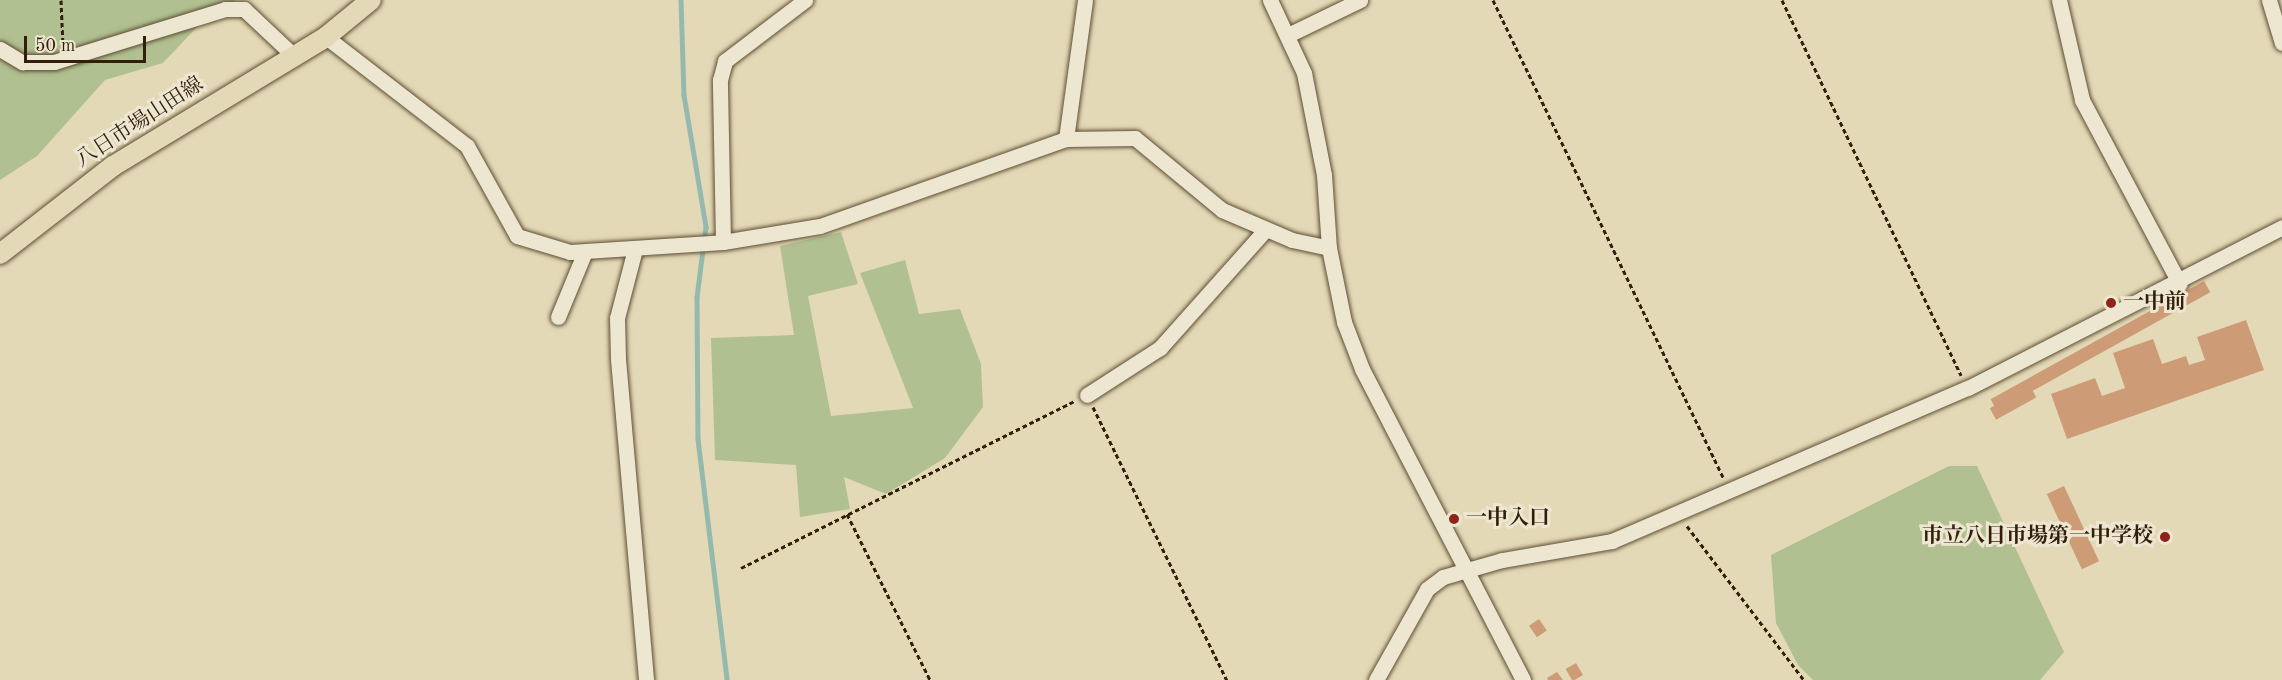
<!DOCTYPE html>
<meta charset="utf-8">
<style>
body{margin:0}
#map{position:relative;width:2282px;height:680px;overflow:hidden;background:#e4d9b7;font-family:"Old Standard TT","Noto Serif JP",serif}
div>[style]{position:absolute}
.green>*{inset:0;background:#b0c091}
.stream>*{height:4.5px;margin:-2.25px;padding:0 2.25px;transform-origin:2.25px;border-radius:2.25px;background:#95baad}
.building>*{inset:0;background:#ce9b77;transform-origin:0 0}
.path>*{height:3px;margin-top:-1.5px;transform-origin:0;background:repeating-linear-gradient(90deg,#311f09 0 4.5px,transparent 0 7.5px)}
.roads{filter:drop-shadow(0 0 2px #5e4e34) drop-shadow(0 0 2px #5e4e34)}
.minor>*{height:15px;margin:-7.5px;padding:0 7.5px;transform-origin:7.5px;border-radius:7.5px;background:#ede6d0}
.major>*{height:20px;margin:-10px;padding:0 10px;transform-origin:10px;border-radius:10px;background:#e4d9b7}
.dots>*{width:16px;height:16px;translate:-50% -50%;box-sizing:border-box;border:3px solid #ede6d0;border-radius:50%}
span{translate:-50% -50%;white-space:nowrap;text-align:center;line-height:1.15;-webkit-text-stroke:6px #ede6d0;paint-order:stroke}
.street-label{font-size:21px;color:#311f09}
.poi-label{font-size:21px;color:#311f09;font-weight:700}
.left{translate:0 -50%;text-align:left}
.right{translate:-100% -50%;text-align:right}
.scale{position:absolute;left:24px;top:36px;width:122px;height:27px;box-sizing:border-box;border:3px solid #311f09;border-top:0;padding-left:8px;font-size:18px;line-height:21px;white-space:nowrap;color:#311f09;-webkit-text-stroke:4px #ede6d0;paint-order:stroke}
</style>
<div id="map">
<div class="green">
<i style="clip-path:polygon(0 0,236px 0,198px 26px,163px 63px,105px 80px,37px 156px,0 180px)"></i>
<i style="clip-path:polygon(841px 232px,858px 284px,808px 296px,831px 416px,913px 408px,860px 273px,905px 260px,919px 314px,960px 309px,981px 364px,983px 407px,945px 458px,886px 494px,844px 477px,850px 509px,800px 517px,796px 465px,715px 460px,711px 338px,794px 335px,780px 246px)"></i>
<i style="clip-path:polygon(1949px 466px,1977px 466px,2064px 652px,2040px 680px,1813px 680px,1798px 665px,1776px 623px,1771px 555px)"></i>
</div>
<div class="stream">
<i style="left:681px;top:0;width:95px;rotate:88.2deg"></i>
<i style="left:684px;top:95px;width:134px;rotate:80.5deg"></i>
<i style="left:706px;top:227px;width:71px;rotate:97.3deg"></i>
<i style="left:697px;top:297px;width:142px;rotate:89.6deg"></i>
<i style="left:698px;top:439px;width:243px;rotate:83.1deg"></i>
</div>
<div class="building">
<i style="left:2204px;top:281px;width:13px;height:244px;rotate:61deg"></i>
<i style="clip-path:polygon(2246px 320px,2264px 370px,2067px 439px,2051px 394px,2095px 378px,2102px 396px,2125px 388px,2113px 353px,2153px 339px,2162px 364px,2186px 356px,2189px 365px,2205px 360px,2197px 337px)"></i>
<i style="left:2030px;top:386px;width:13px;height:46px;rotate:61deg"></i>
<i style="left:2064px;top:486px;width:83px;height:19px;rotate:65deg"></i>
<i style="left:1539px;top:619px;width:14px;height:12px;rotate:56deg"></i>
<i style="left:1576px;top:663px;width:14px;height:12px;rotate:60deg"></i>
<i style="clip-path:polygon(1557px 672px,1563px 680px,1548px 680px,1547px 678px)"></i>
</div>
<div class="path">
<i style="left:61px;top:0;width:45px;rotate:87.5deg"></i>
<i style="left:1493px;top:0;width:530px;rotate:64.26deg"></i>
<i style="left:1782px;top:0;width:416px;rotate:64.5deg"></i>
<i style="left:1093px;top:407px;width:304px;rotate:63.9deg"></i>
<i style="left:847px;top:514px;width:186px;rotate:63.4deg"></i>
<i style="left:1687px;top:526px;width:193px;rotate:52.8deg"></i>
<i style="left:741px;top:568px;width:373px;rotate:-26.6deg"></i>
</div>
<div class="roads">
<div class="minor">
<i style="left:1270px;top:0;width:81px;rotate:65deg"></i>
<i style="left:1304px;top:73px;width:104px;rotate:78.9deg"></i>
<i style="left:1324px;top:175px;width:73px;rotate:86.1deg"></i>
<i style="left:1329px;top:248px;width:76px;rotate:78.5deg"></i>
<i style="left:1344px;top:322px;width:50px;rotate:69deg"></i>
<i style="left:1362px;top:369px;width:350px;rotate:62.6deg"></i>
<i style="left:2059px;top:0;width:103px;rotate:77deg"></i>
<i style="left:2082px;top:100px;width:208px;rotate:62deg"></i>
<i style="left:2269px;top:0;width:45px;rotate:73.2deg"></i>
<i style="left:1290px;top:34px;width:78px;rotate:-25.9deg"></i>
<i style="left:326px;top:37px;width:178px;rotate:37.7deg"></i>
<i style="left:467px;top:146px;width:103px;rotate:60.9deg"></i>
<i style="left:517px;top:236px;width:55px;rotate:16.8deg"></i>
<i style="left:570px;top:252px;width:153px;rotate:-3.7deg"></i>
<i style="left:723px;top:242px;width:98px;rotate:-9.4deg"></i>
<i style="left:820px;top:226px;width:261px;rotate:-19.5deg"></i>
<i style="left:1066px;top:139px;width:69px;rotate:-0.8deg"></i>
<i style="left:1135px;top:138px;width:113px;rotate:39.6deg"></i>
<i style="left:1222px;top:210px;width:76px;rotate:23.2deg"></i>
<i style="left:1292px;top:240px;width:38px;rotate:12deg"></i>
<i style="left:0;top:49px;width:26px;rotate:31deg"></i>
<i style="left:22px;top:62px;width:32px"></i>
<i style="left:54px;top:62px;width:179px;rotate:-17.2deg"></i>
<i style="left:225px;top:9px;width:19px"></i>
<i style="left:244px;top:9px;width:67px;rotate:43.2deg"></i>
<i style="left:1066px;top:139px;width:140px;rotate:-82.2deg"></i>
<i style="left:723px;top:242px;width:162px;rotate:-91.1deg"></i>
<i style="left:720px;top:80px;width:20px;rotate:-75deg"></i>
<i style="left:725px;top:61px;width:101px;rotate:-37.3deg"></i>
<i style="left:635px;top:249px;width:71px;rotate:104.6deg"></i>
<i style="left:617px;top:318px;width:41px;rotate:88.6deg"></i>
<i style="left:618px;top:359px;width:322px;rotate:85deg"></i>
<i style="left:558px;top:317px;width:68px;rotate:-67.6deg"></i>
<i style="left:1087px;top:395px;width:87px;rotate:-32.8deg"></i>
<i style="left:1160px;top:348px;width:158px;rotate:-48.3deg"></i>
<i style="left:1376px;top:680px;width:104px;rotate:-60.7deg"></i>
<i style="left:1427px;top:589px;width:20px;rotate:-37deg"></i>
<i style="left:1443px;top:577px;width:61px;rotate:-16.1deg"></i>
<i style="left:1502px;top:560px;width:112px;rotate:-9.8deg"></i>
<i style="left:1612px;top:541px;width:387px;rotate:-23.3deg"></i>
<i style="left:1968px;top:388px;width:353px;rotate:-27.1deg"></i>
</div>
<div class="major">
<i style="left:0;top:254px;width:143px;rotate:-37.9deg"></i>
<i style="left:113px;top:166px;width:249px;rotate:-31.2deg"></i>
<i style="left:326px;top:37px;width:58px;rotate:-39.4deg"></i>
</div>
</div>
<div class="dots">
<i style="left:2111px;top:303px;background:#8f2418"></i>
<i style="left:1454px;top:519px;background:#8f2418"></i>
<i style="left:2165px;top:537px;background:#8f2418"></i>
</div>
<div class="street-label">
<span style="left:140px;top:123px;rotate:-33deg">八日市場山田線</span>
</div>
<div class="poi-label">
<span class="left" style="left:2123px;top:303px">一中前</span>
<span class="left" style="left:1466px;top:519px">一中入口</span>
<span class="right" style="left:2153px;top:537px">市立八日市場第一中学校</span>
</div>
<div class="scale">50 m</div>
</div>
